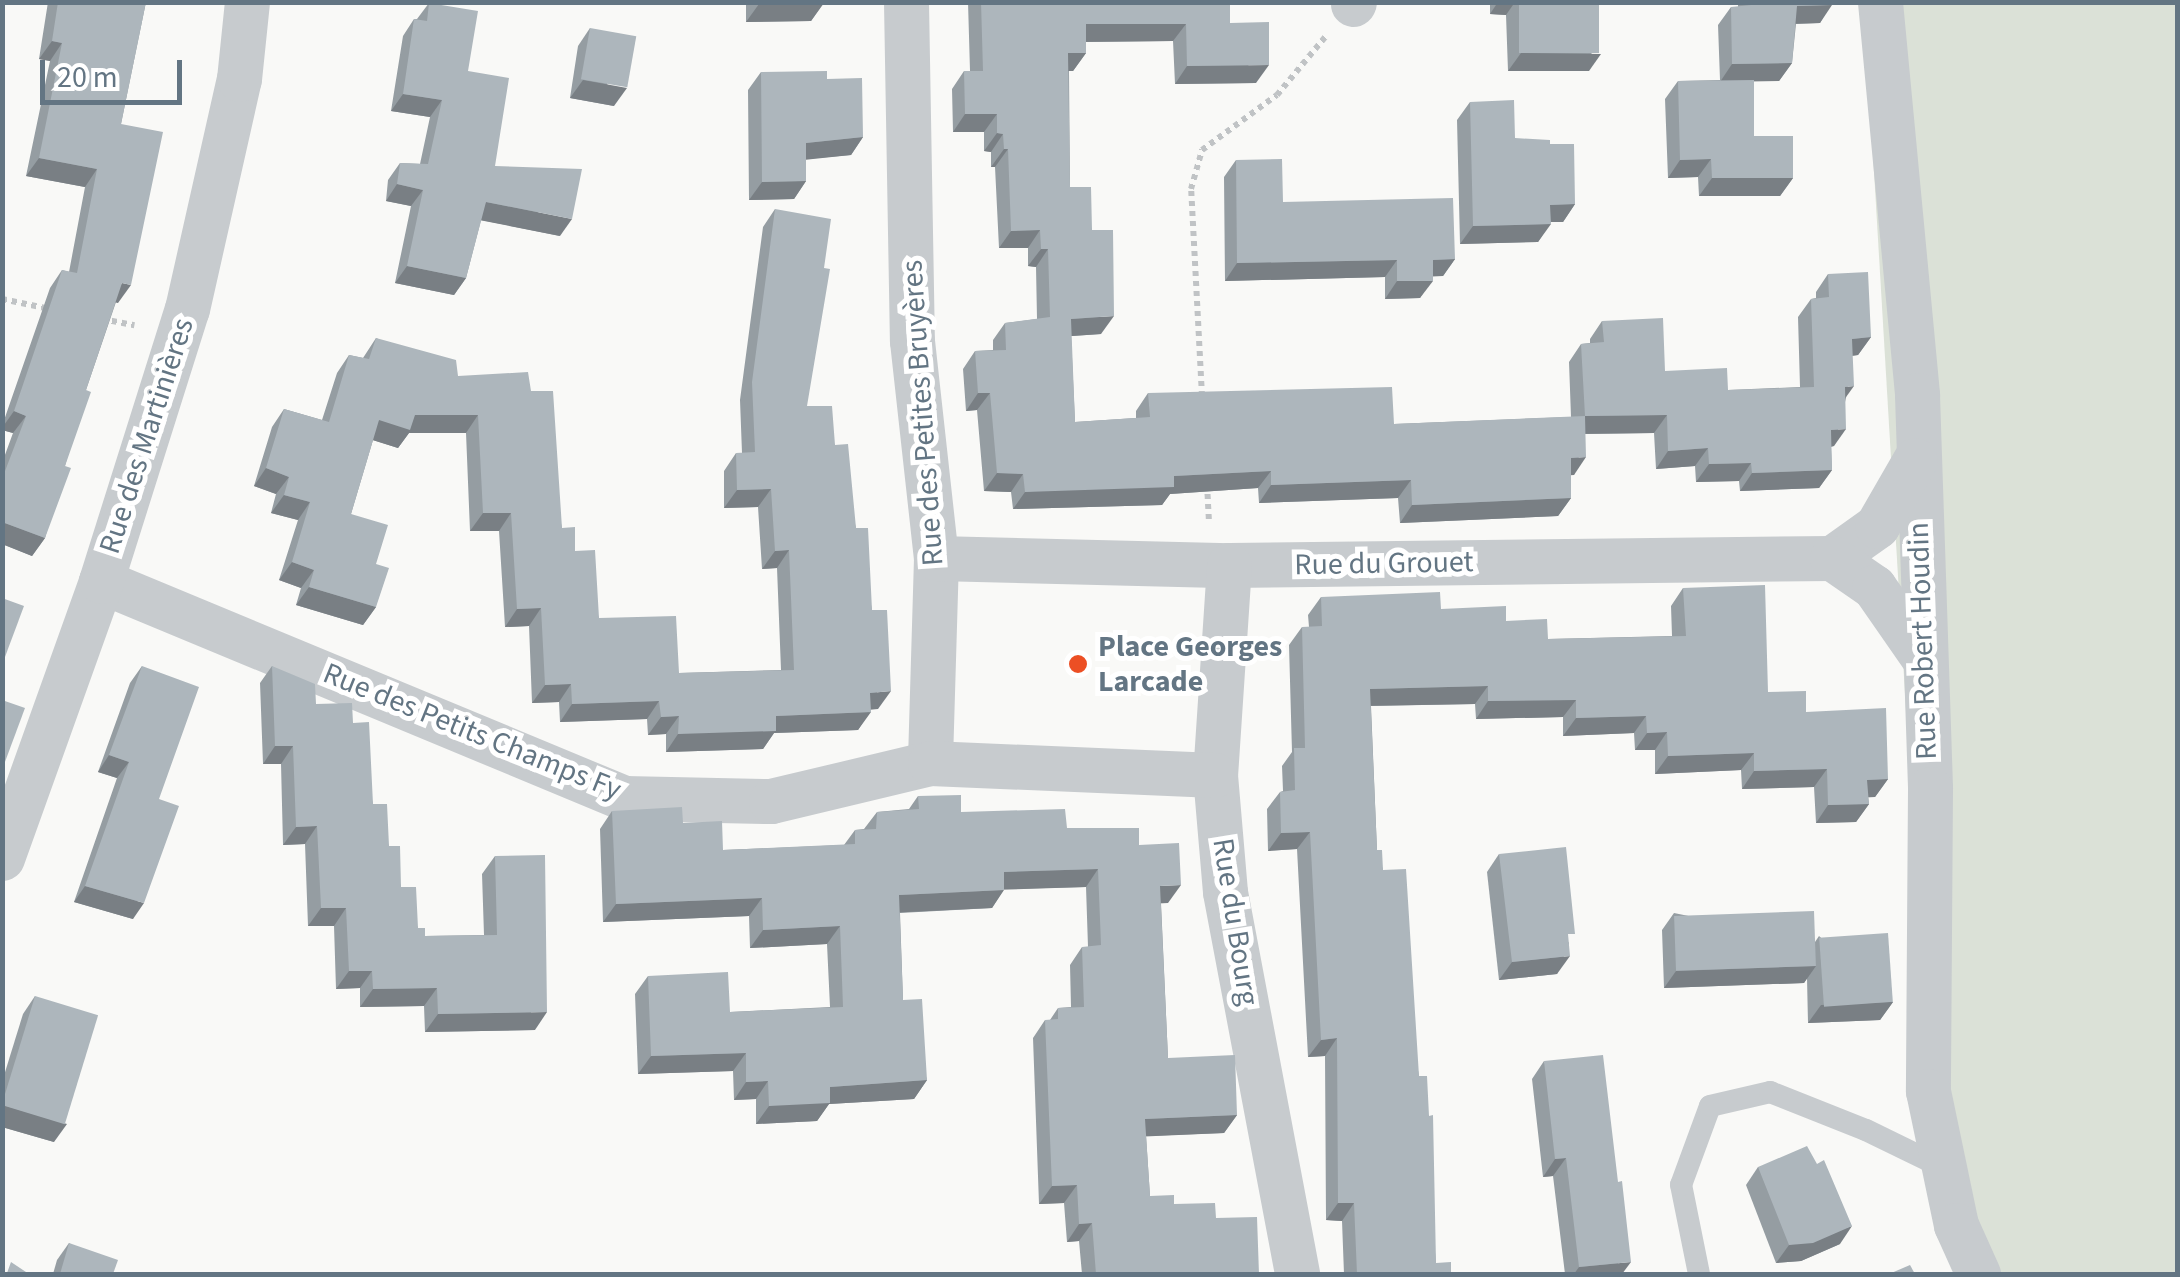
<!DOCTYPE html>
<meta charset="utf-8">
<style>
body{margin:0}
#map{position:relative;width:2180px;height:1277px;overflow:hidden;background:#f9f9f7;font-family:"Source Sans 3",sans-serif}
div>[style]{position:absolute}
.green>*{inset:0;background:#dbe1d7}
.path>*{height:6px;margin-top:-3px;transform-origin:0;background:repeating-linear-gradient(90deg,#c0c3c5 0 5px,transparent 0 10px)}
.lane>*{height:22px;margin:-11px;padding:0 11px;transform-origin:11px;border-radius:11px;background:#c7cbce}
.street>*{height:45px;margin:-22.5px;padding:0 22.5px;transform-origin:22.5px;border-radius:22.5px;background:#c7cbce}
.wall>*{inset:0;background:#959da2}
.shaded-wall>*{inset:0;background:#797f84}
.building>*{inset:0;background:#adb6bc;transform-origin:0 0}
.dots>*{width:28px;height:28px;translate:-50% -50%;box-sizing:border-box;border:5px solid #fff;border-radius:50%}
span{translate:-50% -50%;white-space:nowrap;text-align:center;line-height:1.15;-webkit-text-stroke:10px #fff;paint-order:stroke}
.street-label{font-size:30px;color:#637583}
.poi-label{font-size:30px;color:#637583;font-weight:700}
.left{translate:0 -50%;text-align:left}
.frame{position:absolute;inset:0;border:5px solid #637583;pointer-events:none}
.scale{position:absolute;left:40px;top:60px;width:142px;height:45px;box-sizing:border-box;border:5px solid #637583;border-top:0;padding-left:12px;font-size:30px;line-height:35px;white-space:nowrap;color:#637583;-webkit-text-stroke:8px #fff;paint-order:stroke}
</style>
<div id="map">
<div class="green">
<i style="clip-path:polygon(1864px 3px,2177px 3px,2177px 1274px,1974px 1274px,1935px 1200px)"></i>
</div>
<div class="path">
<i style="left:2px;top:299px;width:49px;rotate:11.8deg"></i>
<i style="left:102px;top:319px;width:33px;rotate:11deg"></i>
<i style="left:1202px;top:396px;width:207px;rotate:-93deg"></i>
<i style="left:1191px;top:189px;width:41px;rotate:-74.2deg"></i>
<i style="left:1202px;top:150px;width:93px;rotate:-36.3deg"></i>
<i style="left:1277px;top:95px;width:77px;rotate:-50.3deg"></i>
<i style="left:1207px;top:484px;width:37px;rotate:87deg"></i>
</div>
<div class="lane">
<i style="left:1699px;top:1274px;width:91px;rotate:-101.4deg"></i>
<i style="left:1681px;top:1185px;width:84px;rotate:-69.8deg"></i>
<i style="left:1710px;top:1106px;width:62px;rotate:-13.1deg"></i>
<i style="left:1770px;top:1092px;width:103px;rotate:21.6deg"></i>
<i style="left:1866px;top:1130px;width:87px;rotate:26deg"></i>
</div>
<div class="street">
<i style="left:906px;top:2px;width:339px;rotate:89deg"></i>
<i style="left:912px;top:341px;width:218px;rotate:83.7deg"></i>
<i style="left:936px;top:558px;width:205px;rotate:91.7deg"></i>
<i style="left:1880px;top:2px;width:395px;rotate:84.6deg"></i>
<i style="left:1917px;top:395px;width:394px;rotate:88.1deg"></i>
<i style="left:1930px;top:789px;width:302px;rotate:90.4deg"></i>
<i style="left:1928px;top:1091px;width:137px;rotate:78.2deg"></i>
<i style="left:1956px;top:1225px;width:54px;rotate:65.8deg"></i>
<i style="left:1353px;top:4px;width:2px;rotate:-63deg"></i>
<i style="left:936px;top:558px;width:293px;rotate:1.4deg"></i>
<i style="left:1229px;top:565px;width:603px;rotate:-0.67deg"></i>
<i style="left:1832px;top:558px;width:55px;rotate:-35.4deg"></i>
<i style="left:1877px;top:526px;width:76px;rotate:-60.1deg"></i>
<i style="left:1832px;top:558px;width:51px;rotate:34.6deg"></i>
<i style="left:1874px;top:587px;width:88px;rotate:55.2deg"></i>
<i style="left:1229px;top:565px;width:210px;rotate:93.8deg"></i>
<i style="left:1215px;top:775px;width:117px;rotate:85.1deg"></i>
<i style="left:1225px;top:892px;width:389px;rotate:79.3deg"></i>
<i style="left:101px;top:581px;width:566px;rotate:22.53deg"></i>
<i style="left:624px;top:798px;width:147px;rotate:1.2deg"></i>
<i style="left:771px;top:801px;width:163px;rotate:-13.4deg"></i>
<i style="left:930px;top:763px;width:285px;rotate:2.4deg"></i>
<i style="left:2px;top:858px;width:294px;rotate:-70.3deg"></i>
<i style="left:101px;top:581px;width:285px;rotate:-72.5deg"></i>
<i style="left:187px;top:309px;width:236px;rotate:-77.3deg"></i>
<i style="left:239px;top:79px;width:77px;rotate:-84.1deg"></i>
</div>
<div class="wall">
<i style="clip-path:polygon(48px 2px,146px 2px,121px 124px,118px 303px,116px 302px,86px 390px,45px 538px,32px 556px,2px 544px,2px 463px,13px 433px,2px 430px,2px 426px,50px 288px,62px 270px,69px 272px,85px 187px,26px 176px,50px 61px,39px 59px)"></i>
<i style="clip-path:polygon(746px 2px,824px 2px,811px 21px,746px 22px)"></i>
<i style="clip-path:polygon(968px 2px,1230px 2px,1230px 23px,1256px 83px,1175px 84px,1173px 41px,1086px 42px,1086px 53px,1073px 71px,1069px 71px,1070px 187px,1092px 230px,1101px 334px,1071px 336px,1075px 422px,1136px 418px,1136px 411px,1148px 393px,1394px 424px,1571px 417px,1569px 362px,1581px 344px,1590px 343px,1590px 339px,1602px 321px,1665px 371px,1728px 390px,1800px 387px,1798px 317px,1811px 299px,1816px 298px,1816px 292px,1828px 274px,1871px 337px,1858px 355px,1852px 356px,1846px 398px,1834px 446px,1831px 447px,1832px 470px,1819px 488px,1740px 491px,1739px 481px,1696px 482px,1695px 466px,1656px 469px,1654px 433px,1585px 434px,1574px 475px,1571px 475px,1571px 498px,1558px 516px,1400px 523px,1398px 498px,1259px 503px,1258px 488px,1170px 494px,1162px 505px,1013px 509px,1011px 492px,984px 491px,977px 410px,966px 411px,963px 369px,975px 351px,993px 350px,993px 340px,1005px 323px,1037px 319px,1036px 267px,1028px 266px,1028px 248px,999px 248px,995px 167px,991px 167px,991px 152px,984px 151px,984px 132px,953px 132px,952px 89px,964px 71px,970px 71px)"></i>
<i style="clip-path:polygon(1490px 2px,1599px 2px,1589px 71px,1508px 71px,1506px 15px,1490px 14px)"></i>
<i style="clip-path:polygon(1738px 2px,1832px 2px,1820px 23px,1796px 24px,1792px 63px,1779px 81px,1754px 81px,1754px 136px,1793px 178px,1780px 196px,1699px 196px,1698px 177px,1668px 178px,1665px 99px,1678px 81px,1720px 80px,1718px 25px,1731px 7px,1738px 7px)"></i>
<i style="clip-path:polygon(429px 3px,468px 71px,495px 166px,560px 236px,481px 220px,466px 278px,454px 295px,395px 283px,411px 206px,386px 201px,388px 180px,400px 163px,420px 164px,430px 117px,391px 111px,403px 36px,414px 19px,417px 19px)"></i>
<i style="clip-path:polygon(590px 28px,614px 106px,570px 98px,578px 46px)"></i>
<i style="clip-path:polygon(761px 72px,827px 79px,863px 137px,851px 155px,806px 159px,806px 181px,794px 199px,749px 200px,748px 90px)"></i>
<i style="clip-path:polygon(1470px 102px,1515px 138px,1575px 204px,1563px 222px,1551px 222px,1538px 242px,1460px 244px,1457px 120px)"></i>
<i style="clip-path:polygon(1236px 160px,1283px 202px,1455px 259px,1443px 276px,1433px 276px,1420px 298px,1385px 299px,1385px 277px,1225px 281px,1224px 177px)"></i>
<i style="clip-path:polygon(775px 209px,807px 406px,835px 445px,856px 528px,872px 610px,878px 709px,871px 709px,858px 730px,774px 733px,763px 749px,666px 752px,666px 734px,648px 735px,647px 719px,560px 722px,559px 702px,532px 703px,529px 626px,505px 627px,499px 531px,470px 531px,466px 433px,409px 433px,398px 448px,373px 440px,351px 514px,376px 564px,376px 607px,363px 625px,296px 605px,301px 588px,279px 580px,298px 520px,271px 513px,276px 494px,254px 486px,272px 427px,284px 409px,322px 420px,337px 373px,349px 355px,363px 358px,376px 338px,458px 376px,531px 391px,562px 528px,575px 551px,599px 618px,679px 673px,781px 670px,777px 568px,762px 569px,758px 507px,724px 508px,724px 471px,736px 453px,742px 453px,740px 400px,763px 227px)"></i>
<i style="clip-path:polygon(1683px 588px,1768px 692px,1806px 712px,1888px 779px,1875px 797px,1868px 797px,1869px 804px,1856px 822px,1816px 823px,1814px 787px,1742px 789px,1741px 770px,1655px 774px,1655px 750px,1635px 750px,1634px 733px,1563px 736px,1563px 717px,1476px 719px,1475px 704px,1371px 706px,1377px 850px,1383px 870px,1419px 1076px,1436px 1263px,1451px 1274px,1344px 1274px,1342px 1221px,1326px 1220px,1325px 1056px,1308px 1057px,1297px 849px,1268px 851px,1267px 809px,1280px 792px,1283px 791px,1282px 766px,1292px 752px,1289px 645px,1302px 627px,1309px 627px,1308px 615px,1321px 597px,1441px 609px,1506px 621px,1548px 639px,1672px 636px,1671px 606px)"></i>
<i style="clip-path:polygon(142px 666px,159px 799px,133px 919px,74px 902px,117px 778px,98px 772px,130px 683px)"></i>
<i style="clip-path:polygon(272px 666px,316px 704px,353px 723px,373px 804px,389px 846px,401px 887px,418px 928px,425px 936px,484px 935px,482px 874px,495px 856px,535px 1030px,425px 1032px,424px 1006px,360px 1007px,360px 988px,336px 989px,334px 926px,308px 926px,305px 844px,283px 845px,281px 764px,263px 764px,260px 683px)"></i>
<i style="clip-path:polygon(918px 796px,961px 812px,1067px 828px,1139px 845px,1168px 903px,1161px 903px,1168px 1058px,1237px 1115px,1224px 1133px,1146px 1136px,1150px 1196px,1216px 1218px,1259px 1274px,1082px 1274px,1079px 1241px,1067px 1242px,1064px 1203px,1039px 1204px,1033px 1038px,1045px 1020px,1050px 1020px,1058px 1008px,1071px 1007px,1070px 965px,1082px 947px,1088px 947px,1086px 887px,1004px 889px,992px 908px,900px 913px,903px 1000px,927px 1080px,914px 1099px,829px 1104px,817px 1121px,756px 1124px,756px 1099px,734px 1100px,733px 1071px,638px 1074px,635px 994px,648px 976px,730px 1012px,830px 1007px,827px 944px,750px 948px,749px 916px,603px 922px,600px 829px,612px 811px,683px 823px,723px 850px,844px 845px,855px 830px,864px 829px,877px 812px,909px 809px)"></i>
<i style="clip-path:polygon(1499px 854px,1569px 943px,1557px 974px,1499px 980px,1487px 872px)"></i>
<i style="clip-path:polygon(1674px 913px,1815px 942px,1819px 936px,1893px 1002px,1880px 1020px,1808px 1023px,1807px 978px,1804px 983px,1664px 988px,1662px 930px)"></i>
<i style="clip-path:polygon(35px 996px,54px 1142px,2px 1127px,2px 1082px,23px 1014px)"></i>
<i style="clip-path:polygon(1544px 1061px,1622px 1274px,1565px 1274px,1553px 1176px,1543px 1177px,1532px 1079px)"></i>
<i style="clip-path:polygon(1817px 1164px,1840px 1244px,1801px 1261px,1776px 1263px,1746px 1185px,1758px 1167px)"></i>
<i style="clip-path:polygon(69px 1243px,113px 1274px,53px 1274px,57px 1260px)"></i>
</div>
<div class="shaded-wall">
<i style="clip-path:polygon(1498px 2px,1515px 2px,1506px 15px,1490px 14px)"></i>
<i style="clip-path:polygon(824px 3px,811px 21px,746px 22px,759px 4px)"></i>
<i style="clip-path:polygon(1832px 5px,1820px 23px,1785px 24px,1797px 6px)"></i>
<i style="clip-path:polygon(1086px 24px,1186px 24px,1173px 41px,1073px 42px)"></i>
<i style="clip-path:polygon(52px 41px,62px 43px,50px 61px,39px 59px)"></i>
<i style="clip-path:polygon(1068px 53px,1086px 53px,1073px 71px,1056px 71px)"></i>
<i style="clip-path:polygon(1521px 53px,1601px 54px,1589px 71px,1508px 71px)"></i>
<i style="clip-path:polygon(1792px 63px,1779px 81px,1720px 82px,1732px 64px)"></i>
<i style="clip-path:polygon(1269px 65px,1256px 83px,1175px 84px,1187px 66px)"></i>
<i style="clip-path:polygon(583px 80px,627px 88px,614px 106px,570px 98px)"></i>
<i style="clip-path:polygon(403px 94px,442px 100px,430px 117px,391px 111px)"></i>
<i style="clip-path:polygon(965px 114px,997px 114px,984px 132px,953px 132px)"></i>
<i style="clip-path:polygon(997px 133px,1003px 134px,991px 152px,984px 151px)"></i>
<i style="clip-path:polygon(863px 137px,851px 155px,794px 161px,806px 143px)"></i>
<i style="clip-path:polygon(1004px 149px,1008px 149px,995px 167px,991px 167px)"></i>
<i style="clip-path:polygon(39px 158px,97px 169px,85px 187px,26px 176px)"></i>
<i style="clip-path:polygon(1711px 159px,1698px 177px,1668px 178px,1680px 160px)"></i>
<i style="clip-path:polygon(1712px 178px,1793px 178px,1780px 196px,1699px 196px)"></i>
<i style="clip-path:polygon(806px 181px,794px 199px,749px 200px,762px 182px)"></i>
<i style="clip-path:polygon(397px 184px,423px 190px,411px 206px,386px 201px)"></i>
<i style="clip-path:polygon(486px 202px,572px 219px,560px 236px,474px 219px)"></i>
<i style="clip-path:polygon(1575px 204px,1563px 222px,1538px 222px,1550px 205px)"></i>
<i style="clip-path:polygon(1551px 224px,1538px 242px,1460px 244px,1473px 226px)"></i>
<i style="clip-path:polygon(1040px 230px,1028px 248px,999px 248px,1011px 231px)"></i>
<i style="clip-path:polygon(1041px 249px,1048px 249px,1036px 267px,1028px 266px)"></i>
<i style="clip-path:polygon(1455px 259px,1443px 276px,1421px 277px,1433px 260px)"></i>
<i style="clip-path:polygon(1397px 260px,1385px 277px,1225px 281px,1237px 263px)"></i>
<i style="clip-path:polygon(407px 266px,466px 278px,454px 295px,395px 283px)"></i>
<i style="clip-path:polygon(1397px 281px,1433px 281px,1420px 298px,1385px 299px)"></i>
<i style="clip-path:polygon(122px 283px,131px 285px,118px 303px,110px 301px)"></i>
<i style="clip-path:polygon(1114px 316px,1101px 334px,1058px 337px,1071px 319px)"></i>
<i style="clip-path:polygon(1871px 337px,1858px 355px,1839px 357px,1852px 339px)"></i>
<i style="clip-path:polygon(1854px 386px,1841px 404px,1845px 387px)"></i>
<i style="clip-path:polygon(978px 393px,990px 393px,977px 410px,966px 411px)"></i>
<i style="clip-path:polygon(14px 411px,26px 416px,13px 433px,2px 430px,2px 428px)"></i>
<i style="clip-path:polygon(415px 415px,478px 415px,466px 433px,409px 433px,398px 448px,366px 438px,379px 420px)"></i>
<i style="clip-path:polygon(1667px 415px,1654px 433px,1572px 434px,1585px 416px)"></i>
<i style="clip-path:polygon(1846px 429px,1834px 446px,1818px 448px,1831px 430px)"></i>
<i style="clip-path:polygon(1708px 448px,1695px 466px,1656px 469px,1668px 451px)"></i>
<i style="clip-path:polygon(1586px 457px,1574px 475px,1559px 476px,1571px 458px)"></i>
<i style="clip-path:polygon(1751px 463px,1739px 481px,1696px 482px,1709px 464px)"></i>
<i style="clip-path:polygon(266px 468px,289px 477px,276px 494px,254px 486px)"></i>
<i style="clip-path:polygon(1832px 470px,1819px 488px,1740px 491px,1752px 473px)"></i>
<i style="clip-path:polygon(1271px 471px,1258px 488px,1170px 494px,1162px 505px,1013px 509px,1025px 492px,1174px 476px)"></i>
<i style="clip-path:polygon(997px 473px,1023px 474px,1011px 492px,984px 491px)"></i>
<i style="clip-path:polygon(1411px 480px,1398px 498px,1259px 503px,1271px 485px)"></i>
<i style="clip-path:polygon(771px 489px,758px 507px,724px 508px,737px 490px)"></i>
<i style="clip-path:polygon(284px 495px,310px 502px,298px 520px,271px 513px)"></i>
<i style="clip-path:polygon(1571px 498px,1558px 516px,1400px 523px,1412px 505px)"></i>
<i style="clip-path:polygon(483px 513px,511px 513px,499px 531px,470px 531px)"></i>
<i style="clip-path:polygon(2px 522px,45px 538px,32px 556px,2px 544px)"></i>
<i style="clip-path:polygon(789px 550px,777px 568px,762px 569px,775px 551px)"></i>
<i style="clip-path:polygon(292px 562px,314px 570px,301px 588px,279px 580px)"></i>
<i style="clip-path:polygon(309px 587px,376px 607px,363px 625px,296px 605px)"></i>
<i style="clip-path:polygon(541px 608px,529px 626px,505px 627px,517px 609px)"></i>
<i style="clip-path:polygon(571px 684px,559px 702px,532px 703px,545px 685px)"></i>
<i style="clip-path:polygon(1488px 686px,1475px 704px,1358px 706px,1370px 689px)"></i>
<i style="clip-path:polygon(891px 691px,878px 709px,857px 711px,870px 693px)"></i>
<i style="clip-path:polygon(1576px 700px,1563px 717px,1476px 719px,1488px 701px)"></i>
<i style="clip-path:polygon(659px 701px,647px 719px,560px 722px,572px 704px)"></i>
<i style="clip-path:polygon(871px 712px,858px 730px,774px 733px,763px 749px,666px 752px,678px 734px,776px 716px)"></i>
<i style="clip-path:polygon(679px 716px,666px 734px,648px 735px,661px 717px)"></i>
<i style="clip-path:polygon(1646px 716px,1634px 733px,1563px 736px,1576px 718px)"></i>
<i style="clip-path:polygon(1667px 732px,1655px 750px,1635px 750px,1647px 733px)"></i>
<i style="clip-path:polygon(275px 746px,293px 746px,281px 764px,263px 764px)"></i>
<i style="clip-path:polygon(1754px 753px,1741px 770px,1655px 774px,1668px 756px)"></i>
<i style="clip-path:polygon(109px 755px,129px 762px,117px 778px,98px 772px)"></i>
<i style="clip-path:polygon(1827px 769px,1814px 787px,1742px 789px,1754px 771px)"></i>
<i style="clip-path:polygon(1888px 779px,1875px 797px,1855px 798px,1867px 780px)"></i>
<i style="clip-path:polygon(1869px 804px,1856px 822px,1816px 823px,1828px 805px)"></i>
<i style="clip-path:polygon(317px 826px,305px 844px,283px 845px,296px 827px)"></i>
<i style="clip-path:polygon(1310px 832px,1297px 849px,1268px 851px,1281px 833px)"></i>
<i style="clip-path:polygon(1098px 869px,1086px 887px,991px 890px,1004px 872px)"></i>
<i style="clip-path:polygon(1181px 885px,1168px 903px,1148px 904px,1160px 886px)"></i>
<i style="clip-path:polygon(85px 886px,144px 903px,133px 919px,74px 902px)"></i>
<i style="clip-path:polygon(1004px 890px,992px 908px,887px 913px,899px 895px)"></i>
<i style="clip-path:polygon(762px 898px,749px 916px,603px 922px,616px 904px)"></i>
<i style="clip-path:polygon(321px 908px,346px 908px,334px 926px,308px 926px)"></i>
<i style="clip-path:polygon(840px 926px,827px 944px,750px 948px,763px 930px)"></i>
<i style="clip-path:polygon(1570px 956px,1557px 974px,1499px 980px,1512px 962px)"></i>
<i style="clip-path:polygon(1816px 966px,1804px 983px,1664px 988px,1676px 971px)"></i>
<i style="clip-path:polygon(349px 971px,372px 971px,360px 988px,336px 989px)"></i>
<i style="clip-path:polygon(437px 988px,424px 1006px,360px 1007px,373px 989px)"></i>
<i style="clip-path:polygon(1893px 1002px,1880px 1020px,1808px 1023px,1821px 1005px)"></i>
<i style="clip-path:polygon(547px 1012px,535px 1030px,425px 1032px,438px 1014px)"></i>
<i style="clip-path:polygon(1337px 1038px,1325px 1056px,1308px 1057px,1321px 1040px)"></i>
<i style="clip-path:polygon(746px 1053px,733px 1071px,638px 1074px,651px 1056px)"></i>
<i style="clip-path:polygon(927px 1080px,914px 1099px,829px 1104px,817px 1121px,756px 1124px,769px 1106px,830px 1087px)"></i>
<i style="clip-path:polygon(768px 1081px,756px 1099px,734px 1100px,746px 1082px)"></i>
<i style="clip-path:polygon(3px 1105px,67px 1124px,54px 1142px,2px 1127px)"></i>
<i style="clip-path:polygon(1237px 1115px,1224px 1133px,1133px 1137px,1145px 1119px)"></i>
<i style="clip-path:polygon(1566px 1158px,1553px 1176px,1543px 1177px,1555px 1159px)"></i>
<i style="clip-path:polygon(1077px 1185px,1064px 1203px,1039px 1204px,1052px 1186px)"></i>
<i style="clip-path:polygon(1338px 1203px,1354px 1203px,1342px 1221px,1326px 1220px)"></i>
<i style="clip-path:polygon(1092px 1223px,1079px 1241px,1067px 1242px,1079px 1224px)"></i>
<i style="clip-path:polygon(1852px 1226px,1840px 1244px,1801px 1261px,1776px 1263px,1789px 1245px)"></i>
<i style="clip-path:polygon(1631px 1262px,1622px 1274px,1574px 1274px,1579px 1267px)"></i>
</div>
<div class="building">
<i style="clip-path:polygon(58px 2px,146px 2px,121px 124px,163px 132px,131px 285px,122px 283px,86px 390px,91px 392px,65px 466px,71px 468px,45px 538px,2px 522px,2px 479px,26px 416px,14px 411px,62px 270px,77px 273px,97px 169px,39px 158px,62px 43px,52px 41px)"></i>
<i style="clip-path:polygon(759px 2px,824px 2px,824px 3px,759px 4px)"></i>
<i style="clip-path:polygon(981px 2px,1230px 2px,1230px 23px,1269px 22px,1269px 65px,1187px 66px,1186px 24px,1086px 24px,1086px 53px,1068px 53px,1070px 187px,1091px 187px,1092px 230px,1113px 230px,1114px 316px,1071px 319px,1075px 422px,1150px 417px,1148px 393px,1392px 387px,1394px 424px,1585px 416px,1586px 457px,1571px 458px,1571px 498px,1412px 505px,1411px 480px,1271px 485px,1271px 471px,1174px 476px,1174px 487px,1025px 492px,1023px 474px,997px 473px,990px 393px,978px 393px,975px 351px,1006px 350px,1005px 323px,1050px 317px,1048px 249px,1041px 249px,1040px 230px,1011px 231px,1008px 149px,1004px 149px,1003px 134px,997px 133px,997px 114px,965px 114px,964px 71px,983px 71px)"></i>
<i style="left:1519px;top:2px;width:80px;height:51px"></i>
<i style="clip-path:polygon(1751px 2px,1832px 2px,1832px 5px,1797px 6px,1792px 63px,1732px 64px,1731px 7px,1751px 5px)"></i>
<i style="clip-path:polygon(429px 3px,478px 11px,468px 71px,509px 78px,495px 166px,582px 169px,572px 219px,486px 202px,466px 278px,407px 266px,423px 190px,397px 184px,400px 163px,428px 164px,442px 100px,403px 94px,414px 19px,427px 21px)"></i>
<i style="left:590px;top:28px;width:47px;height:52px;rotate:10deg"></i>
<i style="clip-path:polygon(827px 71px,827px 79px,862px 78px,863px 137px,806px 143px,806px 181px,762px 182px,761px 72px)"></i>
<i style="clip-path:polygon(1754px 80px,1754px 136px,1793px 136px,1793px 178px,1712px 178px,1711px 159px,1680px 160px,1678px 81px)"></i>
<i style="clip-path:polygon(1514px 100px,1515px 138px,1550px 140px,1550px 144px,1574px 144px,1575px 204px,1550px 205px,1551px 224px,1473px 226px,1470px 102px)"></i>
<i style="clip-path:polygon(1282px 159px,1283px 202px,1453px 198px,1455px 259px,1433px 260px,1433px 281px,1397px 281px,1397px 260px,1237px 263px,1236px 160px)"></i>
<i style="clip-path:polygon(775px 209px,831px 219px,824px 268px,830px 269px,807px 406px,832px 406px,835px 445px,848px 444px,856px 528px,868px 528px,872px 610px,887px 610px,891px 691px,870px 693px,871px 712px,776px 716px,776px 731px,678px 734px,679px 716px,661px 717px,659px 701px,572px 704px,571px 684px,545px 685px,541px 608px,517px 609px,511px 513px,483px 513px,478px 415px,415px 415px,410px 430px,379px 420px,351px 514px,388px 525px,376px 564px,389px 568px,376px 607px,309px 587px,314px 570px,292px 562px,310px 502px,284px 495px,289px 477px,266px 468px,284px 409px,329px 422px,349px 355px,369px 359px,376px 338px,456px 360px,458px 376px,528px 372px,531px 391px,553px 391px,562px 528px,575px 527px,575px 551px,595px 550px,599px 618px,676px 616px,679px 673px,794px 670px,789px 550px,775px 551px,771px 489px,737px 490px,736px 453px,755px 452px,752px 382px)"></i>
<i style="clip-path:polygon(1868px 272px,1871px 337px,1852px 339px,1854px 386px,1845px 387px,1846px 429px,1831px 430px,1832px 470px,1752px 473px,1751px 463px,1709px 464px,1708px 448px,1668px 451px,1667px 415px,1585px 416px,1581px 344px,1604px 342px,1602px 321px,1663px 318px,1665px 371px,1727px 368px,1728px 390px,1814px 387px,1811px 299px,1829px 297px,1828px 274px)"></i>
<i style="clip-path:polygon(1765px 585px,1768px 692px,1806px 691px,1806px 712px,1886px 708px,1888px 779px,1867px 780px,1869px 804px,1828px 805px,1827px 769px,1754px 771px,1754px 753px,1668px 756px,1667px 732px,1647px 733px,1646px 716px,1576px 718px,1576px 700px,1488px 701px,1488px 686px,1370px 689px,1377px 850px,1382px 850px,1383px 870px,1406px 869px,1419px 1076px,1427px 1076px,1429px 1116px,1433px 1115px,1436px 1263px,1451px 1262px,1451px 1274px,1357px 1274px,1354px 1203px,1338px 1203px,1337px 1038px,1321px 1040px,1310px 832px,1281px 833px,1280px 792px,1295px 790px,1294px 748px,1305px 748px,1302px 627px,1322px 626px,1321px 597px,1440px 592px,1441px 609px,1506px 606px,1506px 621px,1547px 619px,1548px 639px,1686px 636px,1683px 588px)"></i>
<i style="clip-path:polygon(2px 598px,24px 606px,2px 665px)"></i>
<i style="clip-path:polygon(142px 666px,199px 687px,159px 799px,179px 806px,144px 903px,85px 886px,129px 762px,109px 755px)"></i>
<i style="clip-path:polygon(272px 666px,315px 684px,316px 704px,352px 703px,353px 723px,369px 722px,373px 804px,387px 804px,389px 846px,400px 846px,401px 887px,416px 887px,418px 928px,425px 928px,425px 936px,497px 935px,495px 856px,545px 855px,547px 1012px,438px 1014px,437px 988px,373px 989px,372px 971px,349px 971px,346px 908px,321px 908px,317px 826px,296px 827px,293px 746px,275px 746px)"></i>
<i style="clip-path:polygon(2px 700px,25px 708px,2px 770px)"></i>
<i style="clip-path:polygon(961px 795px,961px 812px,1065px 809px,1067px 828px,1139px 828px,1139px 845px,1179px 843px,1181px 885px,1160px 886px,1168px 1058px,1235px 1055px,1237px 1115px,1145px 1119px,1150px 1196px,1174px 1195px,1174px 1204px,1215px 1203px,1216px 1218px,1257px 1217px,1259px 1274px,1096px 1274px,1092px 1223px,1079px 1224px,1077px 1185px,1052px 1186px,1045px 1020px,1058px 1019px,1058px 1008px,1084px 1007px,1082px 947px,1101px 945px,1098px 869px,1004px 872px,1004px 890px,899px 895px,903px 1000px,922px 999px,927px 1080px,830px 1087px,830px 1103px,769px 1106px,768px 1081px,746px 1082px,746px 1053px,651px 1056px,648px 976px,728px 972px,730px 1012px,843px 1007px,840px 926px,763px 930px,762px 898px,616px 904px,612px 811px,682px 807px,683px 823px,722px 821px,723px 850px,855px 844px,855px 830px,876px 829px,877px 812px,919px 809px,918px 796px)"></i>
<i style="clip-path:polygon(1566px 847px,1575px 934px,1568px 934px,1570px 956px,1512px 962px,1499px 854px)"></i>
<i style="left:1814px;top:911px;width:55px;height:140px;rotate:88deg"></i>
<i style="left:1888px;top:933px;width:69px;height:69px;rotate:86deg"></i>
<i style="left:35px;top:996px;width:66px;height:114px;rotate:17deg"></i>
<i style="clip-path:polygon(1603px 1055px,1618px 1182px,1622px 1181px,1631px 1262px,1579px 1267px,1566px 1158px,1555px 1159px,1544px 1061px)"></i>
<i style="clip-path:polygon(1807px 1146px,1817px 1164px,1824px 1160px,1852px 1226px,1813px 1243px,1789px 1245px,1758px 1167px)"></i>
<i style="clip-path:polygon(69px 1243px,118px 1260px,113px 1274px,60px 1274px)"></i>
<i style="clip-path:polygon(11px 1262px,29px 1274px,2px 1274px,2px 1272px,7px 1273px)"></i>
<i style="clip-path:polygon(1910px 1265px,1915px 1274px,1889px 1274px)"></i>
</div>
<div class="dots">
<i style="left:1078px;top:664px;background:#ec4f24"></i>
</div>
<div class="street-label">
<span style="left:923px;top:413px;rotate:-94deg">Rue des Petites Bruyères</span>
<span style="left:147px;top:436px;rotate:-72deg">Rue des Martinières</span>
<span style="left:1384px;top:564px;rotate:-1deg">Rue du Grouet</span>
<span style="left:1923px;top:641px;rotate:-92deg">Rue Robert Houdin</span>
<span style="left:472px;top:732px;rotate:22deg">Rue des Petits Champs Fy</span>
<span style="left:1235px;top:922px;rotate:81deg">Rue du Bourg</span>
</div>
<div class="poi-label">
<span class="left" style="left:1098px;top:664px">Place Georges<br>Larcade</span>
</div>
<div class="frame"></div>
<div class="scale">20 m</div>
</div>
